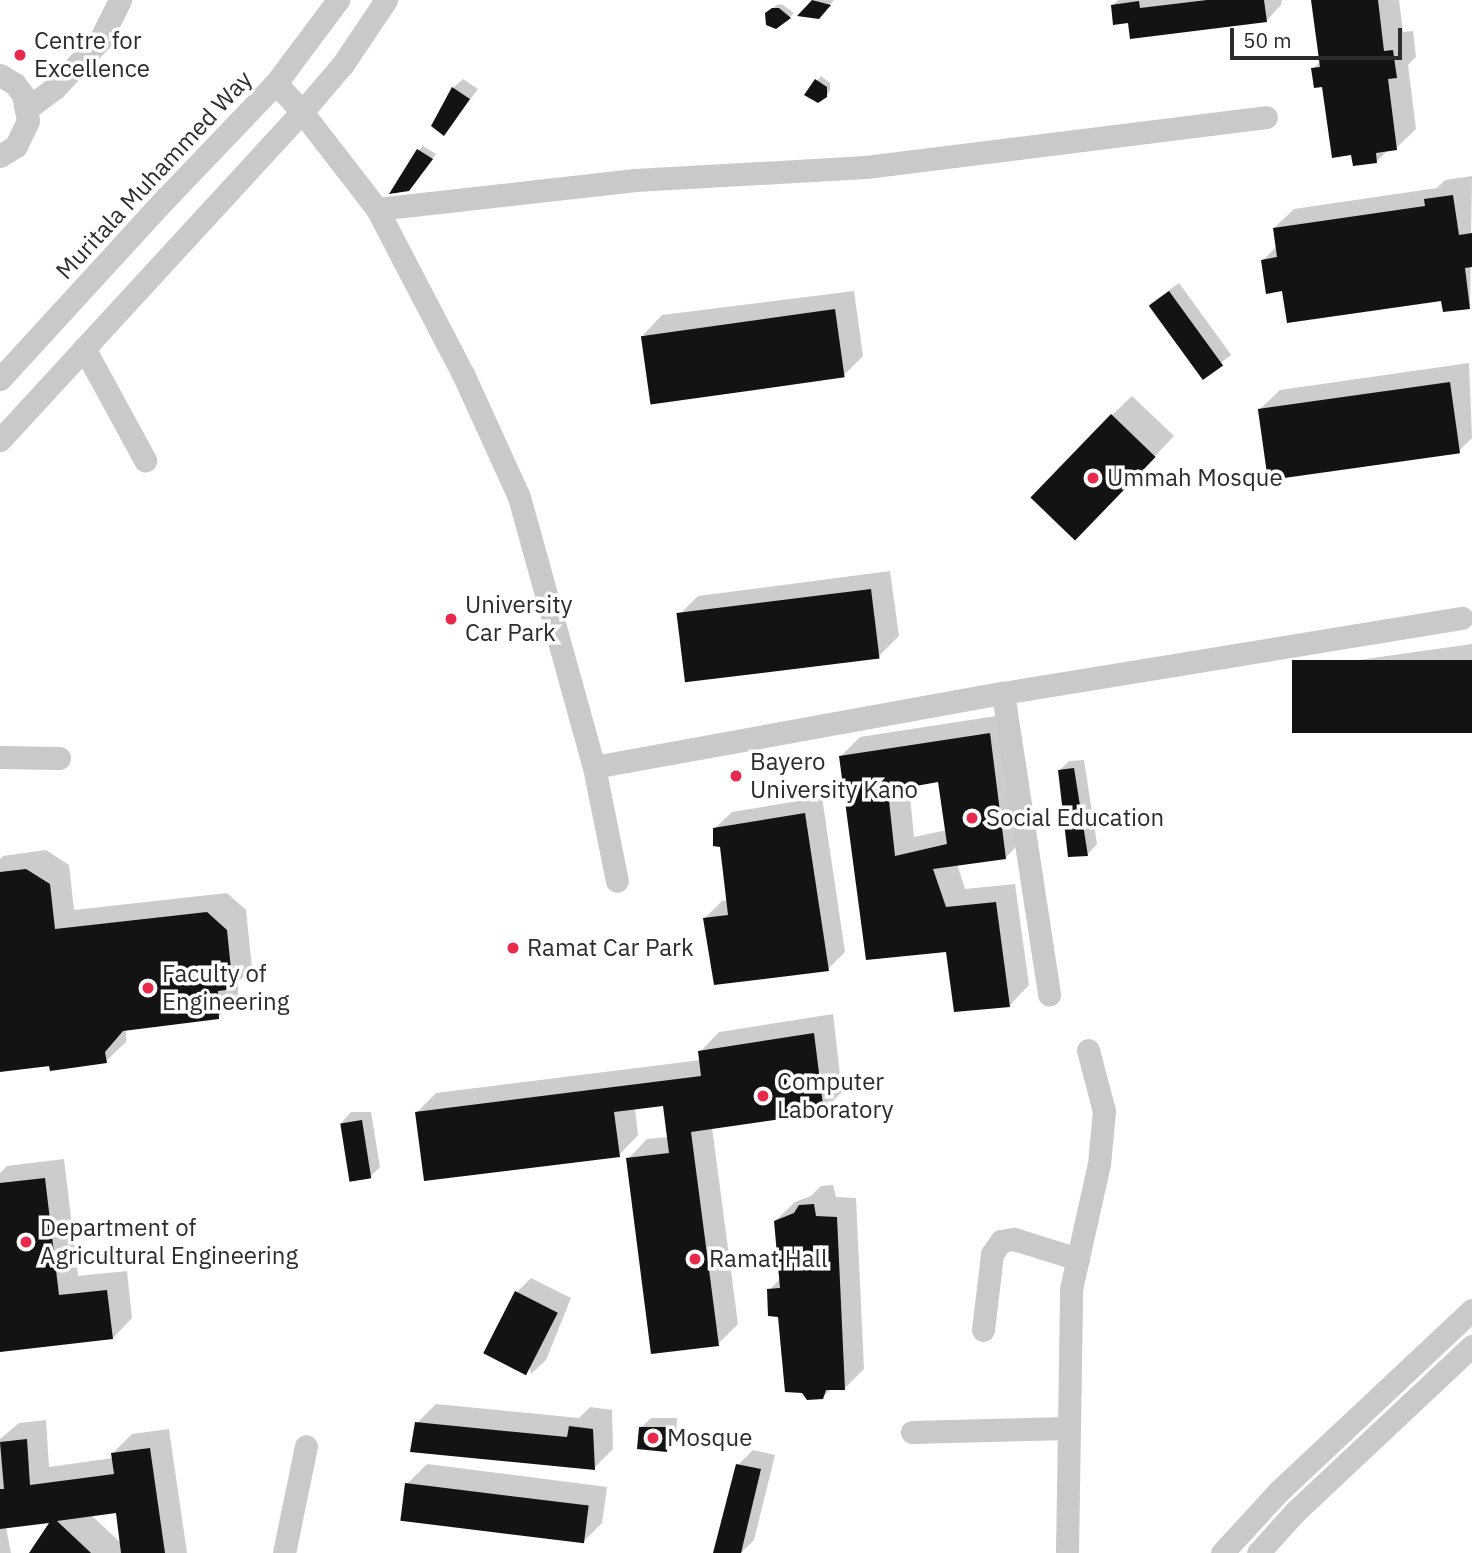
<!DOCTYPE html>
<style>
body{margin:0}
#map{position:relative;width:1472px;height:1553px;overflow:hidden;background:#fff;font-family:"IBM Plex Sans",sans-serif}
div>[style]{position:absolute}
.shadow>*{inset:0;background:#0003;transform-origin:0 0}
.building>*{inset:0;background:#131313;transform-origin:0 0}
.minor>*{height:23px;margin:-11.5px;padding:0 11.5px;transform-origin:11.5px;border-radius:11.5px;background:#c9c9c9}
.dots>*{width:19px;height:19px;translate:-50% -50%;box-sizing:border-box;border:4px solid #fff;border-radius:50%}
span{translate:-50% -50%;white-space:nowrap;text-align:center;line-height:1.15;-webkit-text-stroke:7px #fff;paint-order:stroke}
.poi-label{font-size:24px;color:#2c2c2c}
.left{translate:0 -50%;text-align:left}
.street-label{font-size:24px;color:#2c2c2c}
.scale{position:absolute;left:1230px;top:28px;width:172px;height:32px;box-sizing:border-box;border:4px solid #2c2c2c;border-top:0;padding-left:9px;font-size:21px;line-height:24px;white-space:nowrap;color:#2c2c2c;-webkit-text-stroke:5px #fff;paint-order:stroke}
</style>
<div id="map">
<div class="shadow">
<i style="clip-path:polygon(815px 0,834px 0,823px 13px,801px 15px)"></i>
<i style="clip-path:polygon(1118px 0,1282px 0,1281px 5px,1267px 20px,1129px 21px,1113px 5px)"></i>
<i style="clip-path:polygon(1312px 0,1399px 0,1403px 32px,1413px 31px,1416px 57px,1408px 65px,1416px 129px,1396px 148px,1389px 149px,1377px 161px,1353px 153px,1324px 85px,1313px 69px,1321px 61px)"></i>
<i style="clip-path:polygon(778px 4px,783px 5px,794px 13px,790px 17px,772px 9px)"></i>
<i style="clip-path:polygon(821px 76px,830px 83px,830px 91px,826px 96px,817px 81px)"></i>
<i style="clip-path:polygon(463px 79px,478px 89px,444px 134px,453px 88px)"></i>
<i style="clip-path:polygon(423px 146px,436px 154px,413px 185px,419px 150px)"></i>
<i style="clip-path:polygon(1472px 176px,1470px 307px,1443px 299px,1284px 289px,1263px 260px,1277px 246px,1274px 228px,1294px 209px,1437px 188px,1445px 180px)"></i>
<i style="left:1179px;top:283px;width:89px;height:36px;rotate:54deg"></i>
<i style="clip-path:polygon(854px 291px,863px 356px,843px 376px,643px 335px,662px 315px)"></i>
<i style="clip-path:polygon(1469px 363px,1472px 438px,1459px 451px,1260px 409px,1280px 390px)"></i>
<i style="clip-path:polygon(1132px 396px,1174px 436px,1095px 519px,1112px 415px)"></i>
<i style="clip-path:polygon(890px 571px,899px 636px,879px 656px,679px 615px,698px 596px)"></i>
<i style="clip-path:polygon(1472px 644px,1472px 731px,1296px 686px,1316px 666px)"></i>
<i style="clip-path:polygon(evenodd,1009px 714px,1025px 838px,1006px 857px,957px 864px,965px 889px,1015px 884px,1029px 985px,1010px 1005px,948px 950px,868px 958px,841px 756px,860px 737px,1009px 714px,939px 780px,947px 830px,914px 837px,909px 785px,939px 780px)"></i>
<i style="clip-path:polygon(1084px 760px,1097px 844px,1088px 854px,1059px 771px,1069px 761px)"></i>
<i style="clip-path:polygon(822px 797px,845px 952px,828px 969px,705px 918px,722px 901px,728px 900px,722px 845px,714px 829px,732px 812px)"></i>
<i style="clip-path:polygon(46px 850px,69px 865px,74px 910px,227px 893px,246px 910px,252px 968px,238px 982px,238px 998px,218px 1017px,126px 1029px,126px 1042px,106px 1061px,0 1071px,0 859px,3px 856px)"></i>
<i style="clip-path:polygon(833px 1014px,842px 1092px,823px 1111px,712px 1127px,738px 1324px,718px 1344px,628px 1159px,647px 1139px,668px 1137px,664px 1104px,635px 1108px,638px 1135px,619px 1155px,417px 1112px,436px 1093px,701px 1060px,700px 1052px,719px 1032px)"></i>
<i style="clip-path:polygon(351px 1112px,371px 1112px,380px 1167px,370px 1177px,342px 1122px)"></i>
<i style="clip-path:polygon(64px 1159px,78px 1276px,127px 1271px,132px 1318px,113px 1338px,0 1350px,0 1173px,7px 1166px)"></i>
<i style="clip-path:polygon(833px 1185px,836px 1197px,856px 1198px,864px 1369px,844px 1389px,831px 1389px,822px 1398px,769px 1290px,780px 1279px,775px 1221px,795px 1202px,811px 1196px,821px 1186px)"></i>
<i style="clip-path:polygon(531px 1278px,571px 1298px,546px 1360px,531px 1374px,517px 1292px)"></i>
<i style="clip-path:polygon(436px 1404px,579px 1418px,590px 1407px,612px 1410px,613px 1449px,594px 1468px,417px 1423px)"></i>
<i style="clip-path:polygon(651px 1418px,677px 1418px,676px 1441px,667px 1450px,641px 1428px)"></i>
<i style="clip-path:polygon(evenodd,46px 1420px,49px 1467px,113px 1458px,113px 1453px,132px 1434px,169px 1429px,187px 1553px,31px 1553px,52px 1521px,6px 1527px,11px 1553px,0 1553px,0 1439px,19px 1423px,46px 1420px,118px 1511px,122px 1544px,91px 1515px,118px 1511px)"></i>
<i style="clip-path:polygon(753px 1450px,775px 1455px,754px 1540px,741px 1553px,732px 1553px,738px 1465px)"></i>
<i style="clip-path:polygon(427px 1464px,607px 1487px,602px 1523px,583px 1542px,407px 1484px)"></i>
</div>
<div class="building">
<i style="clip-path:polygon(812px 0,831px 5px,819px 19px,797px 16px)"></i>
<i style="clip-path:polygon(1207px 0,1264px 0,1267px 22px,1130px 39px,1128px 23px,1113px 25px,1111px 5px,1139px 1px,1140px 8px)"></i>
<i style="clip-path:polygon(1311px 0,1378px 0,1384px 51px,1393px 50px,1397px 78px,1388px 79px,1397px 150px,1376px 153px,1377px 163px,1353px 166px,1351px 155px,1332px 158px,1322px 87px,1314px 88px,1311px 68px,1320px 67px)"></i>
<i style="clip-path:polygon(772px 8px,779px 8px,791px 18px,776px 29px,766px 25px,765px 13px)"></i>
<i style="clip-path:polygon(815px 79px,827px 87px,827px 97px,818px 103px,804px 95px)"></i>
<i style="clip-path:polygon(452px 87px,470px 99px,444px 136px,431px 126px)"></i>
<i style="clip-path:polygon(417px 149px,433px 159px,409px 191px,389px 194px)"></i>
<i style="clip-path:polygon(1453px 195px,1459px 235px,1472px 233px,1472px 267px,1465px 268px,1470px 309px,1443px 312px,1441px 301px,1287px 323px,1282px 291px,1266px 294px,1261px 260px,1277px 257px,1273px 228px,1425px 206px,1424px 199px)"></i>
<i style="left:1169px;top:291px;width:92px;height:25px;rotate:54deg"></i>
<i style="left:835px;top:309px;width:69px;height:196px;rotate:82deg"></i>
<i style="left:1450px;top:382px;width:72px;height:194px;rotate:82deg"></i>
<i style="left:1111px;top:414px;width:62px;height:116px;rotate:44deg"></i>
<i style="left:871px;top:589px;width:70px;height:196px;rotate:83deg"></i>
<i style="left:1472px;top:660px;width:73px;height:180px;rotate:90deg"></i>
<i style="clip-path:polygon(evenodd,990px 733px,1006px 859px,933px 869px,946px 907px,996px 902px,1010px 1007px,954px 1012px,946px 952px,866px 960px,839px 756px,990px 733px,938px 782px,947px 844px,895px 856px,888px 791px,938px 782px)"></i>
<i style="clip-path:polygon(1074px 768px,1088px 856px,1068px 857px,1058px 770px)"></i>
<i style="clip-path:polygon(805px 813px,829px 971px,714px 985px,703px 918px,728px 915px,720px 847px,713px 846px,713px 828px)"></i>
<i style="clip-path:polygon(26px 869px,50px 884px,55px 929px,207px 912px,227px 930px,233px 989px,218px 991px,219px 1019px,123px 1031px,105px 1052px,107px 1063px,50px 1071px,49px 1066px,0 1072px,0 872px)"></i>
<i style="clip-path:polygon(814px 1033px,824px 1113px,691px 1132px,719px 1346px,651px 1354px,626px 1158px,669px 1153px,663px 1106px,614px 1112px,620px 1157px,424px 1181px,415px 1112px,701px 1076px,698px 1051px)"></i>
<i style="left:362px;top:1120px;width:59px;height:22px;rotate:81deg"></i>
<i style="clip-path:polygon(45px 1178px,59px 1295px,107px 1290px,113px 1339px,0 1352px,0 1183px)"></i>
<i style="clip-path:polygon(814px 1204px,816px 1216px,837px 1217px,845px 1390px,826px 1390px,823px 1399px,807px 1400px,802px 1393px,785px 1392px,778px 1317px,768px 1316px,767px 1289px,780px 1288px,774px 1221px,794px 1213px,799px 1205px)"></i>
<i style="left:515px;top:1291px;width:48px;height:70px;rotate:27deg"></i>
<i style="clip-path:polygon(415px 1422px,567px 1437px,569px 1426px,593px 1429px,595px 1470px,410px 1452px)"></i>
<i style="clip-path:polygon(639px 1427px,668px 1427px,667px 1452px,637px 1449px)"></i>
<i style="clip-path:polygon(27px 1439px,30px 1485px,114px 1474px,111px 1453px,150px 1448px,165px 1553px,121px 1553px,116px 1513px,57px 1521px,91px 1553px,29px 1553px,49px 1523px,0 1529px,0 1489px,4px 1489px,0 1442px)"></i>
<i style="clip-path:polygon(736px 1464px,761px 1469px,741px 1553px,713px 1553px)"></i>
<i style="left:405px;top:1483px;width:185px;height:38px;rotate:7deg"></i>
</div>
<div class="minor">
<i style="left:0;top:75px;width:17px;rotate:31deg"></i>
<i style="left:15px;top:84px;width:14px;rotate:54deg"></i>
<i style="left:23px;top:95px;width:26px;rotate:79deg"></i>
<i style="left:28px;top:121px;width:28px;rotate:116deg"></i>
<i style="left:16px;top:146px;width:19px;rotate:148deg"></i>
<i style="left:276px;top:83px;width:39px;rotate:48deg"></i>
<i style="left:302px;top:112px;width:123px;rotate:52.3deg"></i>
<i style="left:377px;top:209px;width:186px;rotate:62.5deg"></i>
<i style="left:463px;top:374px;width:135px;rotate:65.5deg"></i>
<i style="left:519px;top:497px;width:280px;rotate:74.5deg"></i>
<i style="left:594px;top:767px;width:116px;rotate:78.6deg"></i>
<i style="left:28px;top:108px;width:34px;rotate:-37deg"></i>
<i style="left:55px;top:88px;width:66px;rotate:-46.8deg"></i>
<i style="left:100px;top:40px;width:45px;rotate:-63.4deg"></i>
<i style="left:377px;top:209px;width:260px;rotate:-6.4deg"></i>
<i style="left:635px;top:180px;width:231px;rotate:-3.2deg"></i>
<i style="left:866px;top:167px;width:403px;rotate:-7.1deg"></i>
<i style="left:84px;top:348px;width:128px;rotate:61.4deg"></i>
<i style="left:0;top:379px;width:246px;rotate:-47.5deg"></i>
<i style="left:166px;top:198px;width:159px;rotate:-46.3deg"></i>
<i style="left:276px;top:83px;width:104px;rotate:-53.2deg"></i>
<i style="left:0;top:440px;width:446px;rotate:-47.4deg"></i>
<i style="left:302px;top:112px;width:63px;rotate:-49.5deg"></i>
<i style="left:343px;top:64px;width:77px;rotate:-56.1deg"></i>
<i style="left:1003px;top:693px;width:305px;rotate:81.3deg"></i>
<i style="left:0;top:757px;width:59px;rotate:1deg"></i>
<i style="left:594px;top:767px;width:416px;rotate:-10.3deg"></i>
<i style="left:1003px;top:693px;width:465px;rotate:-9.3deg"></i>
<i style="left:983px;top:1330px;width:77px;rotate:-83.2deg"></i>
<i style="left:992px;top:1254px;width:16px;rotate:-55deg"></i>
<i style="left:1001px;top:1241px;width:13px;rotate:-9deg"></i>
<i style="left:1014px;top:1239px;width:67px;rotate:17.4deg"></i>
<i style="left:912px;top:1432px;width:157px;rotate:-1.5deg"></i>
<i style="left:284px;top:1553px;width:109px;rotate:-78.4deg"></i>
<i style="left:1067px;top:1553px;width:264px;rotate:-89.1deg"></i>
<i style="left:1071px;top:1289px;width:128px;rotate:-77.4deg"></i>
<i style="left:1099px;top:1164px;width:53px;rotate:-84.6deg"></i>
<i style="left:1104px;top:1111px;width:63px;rotate:-104.7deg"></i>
<i style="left:1222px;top:1553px;width:83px;rotate:-47.4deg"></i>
<i style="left:1278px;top:1492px;width:266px;rotate:-43.2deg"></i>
<i style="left:1258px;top:1553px;width:57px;rotate:-47.9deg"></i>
<i style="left:1296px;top:1511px;width:241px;rotate:-43.2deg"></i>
</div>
<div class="dots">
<i style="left:20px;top:55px;background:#e8294c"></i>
<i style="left:1093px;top:478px;background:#e8294c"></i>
<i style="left:451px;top:619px;background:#e8294c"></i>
<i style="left:736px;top:776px;background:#e8294c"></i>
<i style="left:972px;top:818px;background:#e8294c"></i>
<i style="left:513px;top:948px;background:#e8294c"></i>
<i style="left:148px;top:988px;background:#e8294c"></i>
<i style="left:763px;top:1096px;background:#e8294c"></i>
<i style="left:26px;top:1242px;background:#e8294c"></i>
<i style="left:695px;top:1259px;background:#e8294c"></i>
<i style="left:653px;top:1438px;background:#e8294c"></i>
</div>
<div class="poi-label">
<span class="left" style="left:34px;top:55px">Centre for<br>Excellence</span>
<span class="left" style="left:1107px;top:478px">Ummah Mosque</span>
<span class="left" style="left:465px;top:619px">University<br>Car Park</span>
<span class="left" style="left:750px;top:776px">Bayero<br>University Kano</span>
<span class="left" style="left:986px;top:818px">Social Education</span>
<span class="left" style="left:527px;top:948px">Ramat Car Park</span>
<span class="left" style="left:162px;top:988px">Faculty of<br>Engineering</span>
<span class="left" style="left:777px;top:1096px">Computer<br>Laboratory</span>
<span class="left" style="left:40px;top:1242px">Department of<br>Agricultural Engineering</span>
<span class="left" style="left:709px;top:1259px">Ramat Hall</span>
<span class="left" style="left:667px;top:1438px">Mosque</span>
</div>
<div class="street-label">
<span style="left:154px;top:175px;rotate:-47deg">Muritala Muhammed Way</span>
</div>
<div class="scale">50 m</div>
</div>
